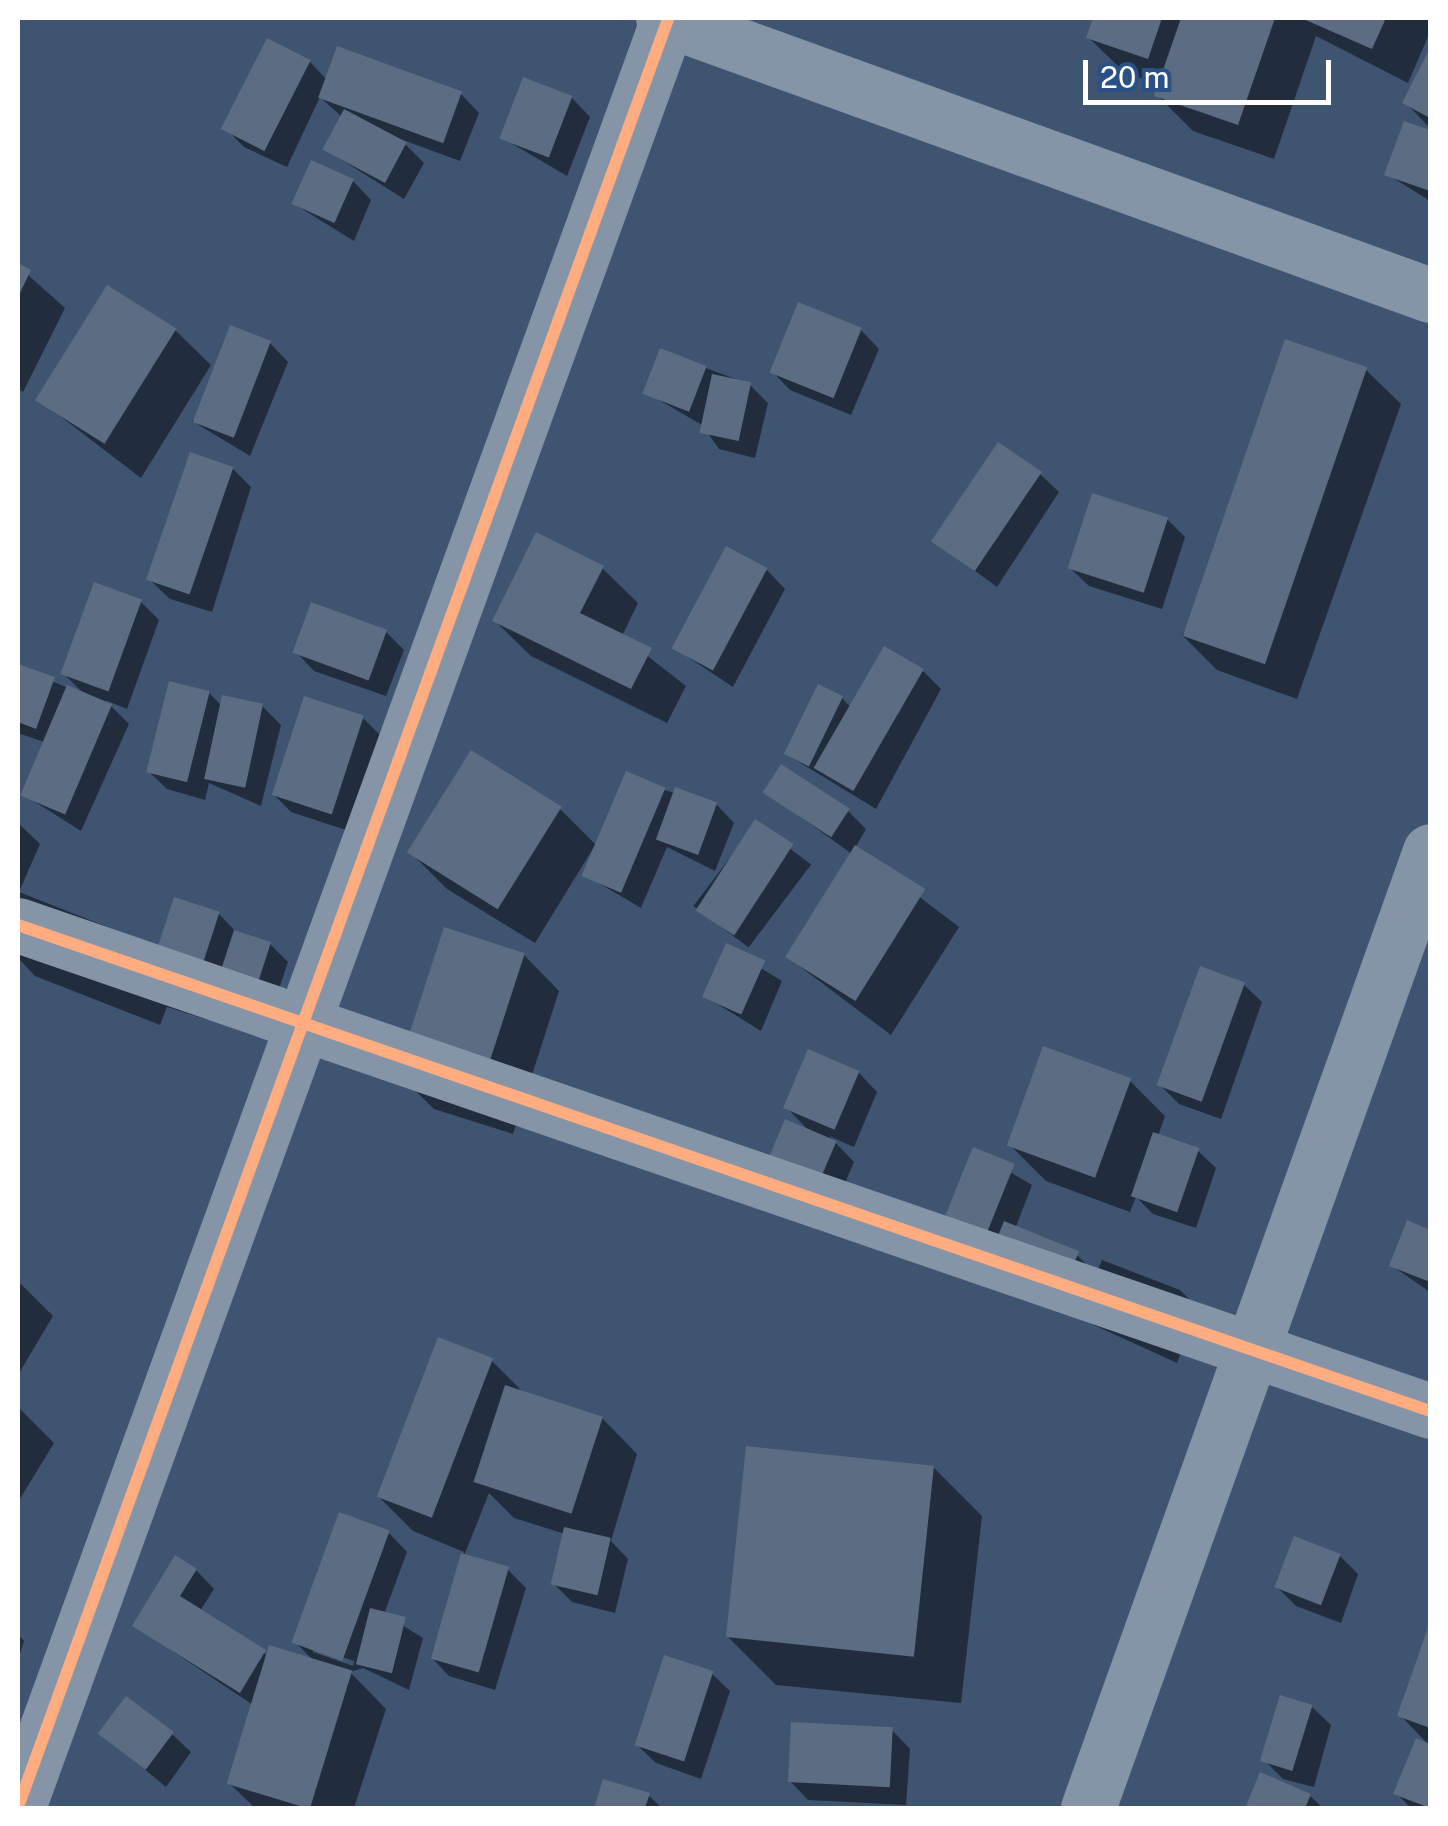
<!DOCTYPE html>
<style>
body{margin:0}
#map{position:relative;width:1448px;height:1826px;overflow:hidden;background:#3f5471;font-family:"Public Sans",sans-serif}
div>[style]{position:absolute}
.shadow>*{inset:0;background:#0007;transform-origin:0 0}
.building>*{inset:0;background:#5c6c83;transform-origin:0 0}
.minor>*{height:55px;margin:-27.5px;padding:0 27.5px;transform-origin:27.5px;border-radius:27.5px;background:#8594a7}
.cycleway>*{height:12px;margin:-6px;padding:0 6px;transform-origin:6px;border-radius:6px;background:#ffac80}
span{translate:-50% -50%;white-space:nowrap;text-align:center;line-height:1.15;-webkit-text-stroke:9px #2a5186;paint-order:stroke}
.frame{position:absolute;inset:0;border:20px solid #fff;pointer-events:none}
.scale{position:absolute;left:1083px;top:60px;width:248px;height:45px;box-sizing:border-box;border:5px solid #fff;border-top:0;padding-left:12px;font-size:30px;line-height:35px;white-space:nowrap;color:#fff;-webkit-text-stroke:8px #2a5186;paint-order:stroke}
</style>
<div id="map">
<div class="shadow">
<i style="clip-path:polygon(1096px 18px,1430px 18px,1430px 32px,1408px 83px,1316px 36px,1274px 159px,1193px 131px,1157px 95px,1161px 85px,1125px 73px,1089px 38px)"></i>
<i style="clip-path:polygon(1430px 53px,1430px 128px,1405px 102px)"></i>
<i style="clip-path:polygon(310px 62px,327px 80px,461px 94px,479px 113px,460px 161px,400px 139px,424px 163px,404px 199px,326px 150px,342px 117px,320px 97px,287px 167px,244px 147px,226px 129px)"></i>
<i style="clip-path:polygon(572px 98px,590px 117px,567px 176px,504px 139px)"></i>
<i style="clip-path:polygon(1406px 124px,1430px 133px,1430px 201px,1387px 174px)"></i>
<i style="clip-path:polygon(353px 181px,371px 200px,354px 241px,294px 204px)"></i>
<i style="clip-path:polygon(18px 266px,65px 308px,23px 392px,18px 389px)"></i>
<i style="clip-path:polygon(799px 306px,861px 330px,879px 349px,851px 415px,790px 390px,772px 371px)"></i>
<i style="clip-path:polygon(175px 330px,211px 365px,141px 478px,39px 400px)"></i>
<i style="clip-path:polygon(270px 343px,288px 362px,250px 456px,192px 421px)"></i>
<i style="clip-path:polygon(706px 368px,749px 384px,768px 403px,755px 458px,719px 449px,702px 425px,647px 393px)"></i>
<i style="clip-path:polygon(1365px 369px,1401px 404px,1297px 699px,1217px 670px,1182px 635px)"></i>
<i style="clip-path:polygon(233px 469px,251px 487px,212px 612px,170px 599px,151px 581px)"></i>
<i style="clip-path:polygon(1040px 474px,1059px 492px,997px 587px,936px 542px)"></i>
<i style="clip-path:polygon(1167px 519px,1185px 537px,1162px 609px,1089px 586px,1070px 568px)"></i>
<i style="clip-path:polygon(602px 568px,638px 603px,622px 636px,686px 686px,667px 723px,531px 656px,495px 621px)"></i>
<i style="clip-path:polygon(767px 570px,785px 589px,733px 687px,674px 648px)"></i>
<i style="clip-path:polygon(140px 601px,159px 620px,127px 709px,105px 700px,129px 724px,81px 831px,21px 793px,44px 742px,18px 733px,18px 667px,85px 695px,64px 674px)"></i>
<i style="clip-path:polygon(385px 631px,404px 650px,386px 696px,314px 671px,296px 652px)"></i>
<i style="clip-path:polygon(923px 671px,941px 689px,876px 809px,786px 754px,842px 698px,852px 709px)"></i>
<i style="clip-path:polygon(209px 693px,222px 706px,262px 706px,281px 725px,261px 806px,209px 783px,205px 800px,167px 789px,148px 771px)"></i>
<i style="clip-path:polygon(363px 718px,381px 736px,349px 831px,291px 812px,273px 794px)"></i>
<i style="clip-path:polygon(664px 790px,716px 804px,734px 823px,715px 871px,667px 847px,641px 908px,585px 875px,594px 847px,535px 943px,447px 889px,411px 853px,560px 809px,597px 846px)"></i>
<i style="clip-path:polygon(766px 792px,848px 811px,866px 829px,855px 848px,959px 927px,891px 1035px,786px 956px,852px 854px)"></i>
<i style="clip-path:polygon(18px 823px,40px 844px,19px 892px,143px 941px,158px 955px,219px 914px,238px 934px,270px 944px,288px 962px,263px 1037px,212px 1008px,208px 1020px,167px 1007px,160px 1025px,35px 976px,18px 958px)"></i>
<i style="left:756px;top:823px;width:69px;height:104px;rotate:37deg"></i>
<i style="clip-path:polygon(727px 947px,782px 981px,761px 1031px,706px 997px)"></i>
<i style="clip-path:polygon(524px 955px,559px 991px,513px 1134px,434px 1109px,398px 1074px)"></i>
<i style="clip-path:polygon(1243px 984px,1262px 1002px,1221px 1119px,1179px 1104px,1161px 1086px)"></i>
<i style="clip-path:polygon(859px 1073px,877px 1092px,854px 1147px,829px 1136px,854px 1162px,824px 1232px,775px 1211px,811px 1133px,786px 1107px)"></i>
<i style="clip-path:polygon(1129px 1080px,1165px 1116px,1158px 1136px,1197px 1150px,1216px 1168px,1196px 1228px,1153px 1214px,1136px 1197px,1130px 1212px,1046px 1181px,1010px 1145px)"></i>
<i style="clip-path:polygon(975px 1151px,1032px 1185px,1015px 1229px,1077px 1255px,1096px 1274px,1102px 1260px,1180px 1290px,1198px 1308px,1177px 1363px,991px 1278px)"></i>
<i style="clip-path:polygon(1408px 1223px,1430px 1233px,1430px 1292px,1392px 1266px)"></i>
<i style="clip-path:polygon(18px 1281px,53px 1316px,18px 1375px)"></i>
<i style="clip-path:polygon(491px 1360px,526px 1395px,602px 1418px,637px 1454px,611px 1541px,628px 1559px,615px 1613px,572px 1602px,553px 1583px,565px 1534px,514px 1518px,489px 1493px,464px 1556px,508px 1570px,526px 1588px,495px 1690px,449px 1676px,431px 1657px,464px 1552px,413px 1531px,377px 1495px)"></i>
<i style="clip-path:polygon(18px 1407px,54px 1443px,18px 1502px)"></i>
<i style="clip-path:polygon(933px 1467px,982px 1516px,961px 1703px,776px 1685px,727px 1636px)"></i>
<i style="clip-path:polygon(evenodd,389px 1533px,407px 1552px,384px 1614px,423px 1638px,409px 1690px,363px 1668px,350px 1672px,386px 1709px,354px 1808px,255px 1808px,228px 1782px,253px 1705px,135px 1626px,196px 1570px,214px 1589px,200px 1611px,268px 1656px,315px 1662px,294px 1641px,389px 1533px,313px 1647px,354px 1661px,353px 1666px,313px 1652px,313px 1647px)"></i>
<i style="clip-path:polygon(1340px 1556px,1358px 1574px,1341px 1623px,1296px 1606px,1278px 1588px)"></i>
<i style="clip-path:polygon(1430px 1628px,1430px 1746px,1400px 1715px)"></i>
<i style="clip-path:polygon(18px 1634px,24px 1641px,18px 1660px)"></i>
<i style="clip-path:polygon(711px 1673px,730px 1691px,701px 1779px,656px 1763px,637px 1745px)"></i>
<i style="clip-path:polygon(1312px 1707px,1331px 1725px,1314px 1787px,1283px 1779px,1265px 1761px)"></i>
<i style="clip-path:polygon(892px 1730px,910px 1749px,906px 1805px,808px 1800px,790px 1781px)"></i>
<i style="clip-path:polygon(102px 1734px,172px 1734px,191px 1752px,166px 1787px)"></i>
<i style="clip-path:polygon(1417px 1741px,1430px 1747px,1430px 1808px,1411px 1808px,1396px 1793px)"></i>
<i style="clip-path:polygon(1261px 1775px,1310px 1796px,1323px 1808px,1247px 1808px)"></i>
<i style="clip-path:polygon(605px 1782px,648px 1795px,662px 1808px,597px 1808px)"></i>
</div>
<div class="building">
<i style="clip-path:polygon(1093px 18px,1162px 18px,1148px 59px,1086px 38px)"></i>
<i style="clip-path:polygon(1181px 18px,1275px 18px,1238px 125px,1154px 96px)"></i>
<i style="clip-path:polygon(1301px 18px,1386px 18px,1372px 49px)"></i>
<i style="left:267px;top:38px;width:49px;height:102px;rotate:27deg"></i>
<i style="left:337px;top:46px;width:133px;height:55px;rotate:20deg"></i>
<i style="clip-path:polygon(1430px 48px,1430px 118px,1402px 103px)"></i>
<i style="left:523px;top:77px;width:53px;height:66px;rotate:21deg"></i>
<i style="left:344px;top:109px;width:71px;height:46px;rotate:28deg"></i>
<i style="clip-path:polygon(1404px 121px,1430px 130px,1430px 191px,1384px 175px)"></i>
<i style="left:311px;top:160px;width:47px;height:48px;rotate:24deg"></i>
<i style="clip-path:polygon(18px 263px,31px 270px,18px 297px)"></i>
<i style="left:107px;top:285px;width:82px;height:136px;rotate:32deg"></i>
<i style="left:798px;top:302px;width:69px;height:76px;rotate:22deg"></i>
<i style="left:230px;top:325px;width:44px;height:104px;rotate:21deg"></i>
<i style="left:1285px;top:339px;width:87px;height:314px;rotate:19deg"></i>
<i style="left:660px;top:348px;width:50px;height:49px;rotate:21deg"></i>
<i style="left:712px;top:374px;width:40px;height:60px;rotate:12deg"></i>
<i style="left:998px;top:442px;width:53px;height:120px;rotate:34deg"></i>
<i style="left:190px;top:452px;width:46px;height:135px;rotate:19deg"></i>
<i style="left:1092px;top:493px;width:80px;height:79px;rotate:18deg"></i>
<i style="clip-path:polygon(536px 532px,604px 566px,580px 613px,652px 648px,631px 689px,492px 621px)"></i>
<i style="left:726px;top:546px;width:47px;height:116px;rotate:28deg"></i>
<i style="left:94px;top:582px;width:51px;height:98px;rotate:20deg"></i>
<i style="left:311px;top:602px;width:81px;height:54px;rotate:20deg"></i>
<i style="left:884px;top:646px;width:46px;height:141px;rotate:30deg"></i>
<i style="clip-path:polygon(18px 664px,55px 677px,36px 729px,18px 722px)"></i>
<i style="left:169px;top:681px;width:42px;height:94px;rotate:14deg"></i>
<i style="left:818px;top:684px;width:28px;height:78px;rotate:26deg"></i>
<i style="left:67px;top:685px;width:49px;height:120px;rotate:23deg"></i>
<i style="left:222px;top:695px;width:42px;height:86px;rotate:12deg"></i>
<i style="left:304px;top:696px;width:63px;height:104px;rotate:18deg"></i>
<i style="left:471px;top:750px;width:107px;height:121px;rotate:32deg"></i>
<i style="left:781px;top:764px;width:82px;height:34px;rotate:33deg"></i>
<i style="left:626px;top:771px;width:43px;height:114px;rotate:23deg"></i>
<i style="left:675px;top:787px;width:45px;height:56px;rotate:20deg"></i>
<i style="left:755px;top:819px;width:46px;height:109px;rotate:33deg"></i>
<i style="left:855px;top:845px;width:83px;height:132px;rotate:32deg"></i>
<i style="left:174px;top:897px;width:48px;height:97px;rotate:18deg"></i>
<i style="left:444px;top:927px;width:85px;height:155px;rotate:18deg"></i>
<i style="left:234px;top:930px;width:39px;height:82px;rotate:18deg"></i>
<i style="left:726px;top:943px;width:43px;height:59px;rotate:24deg"></i>
<i style="left:1200px;top:966px;width:48px;height:127px;rotate:20deg"></i>
<i style="left:1043px;top:1046px;width:94px;height:106px;rotate:20deg"></i>
<i style="left:808px;top:1049px;width:56px;height:64px;rotate:23deg"></i>
<i style="left:785px;top:1119px;width:56px;height:81px;rotate:23deg"></i>
<i style="left:1153px;top:1132px;width:49px;height:68px;rotate:19deg"></i>
<i style="left:973px;top:1147px;width:45px;height:108px;rotate:22deg"></i>
<i style="clip-path:polygon(1407px 1220px,1430px 1230px,1430px 1282px,1389px 1266px)"></i>
<i style="left:1004px;top:1221px;width:81px;height:56px;rotate:22deg"></i>
<i style="left:438px;top:1337px;width:59px;height:171px;rotate:21deg"></i>
<i style="left:505px;top:1385px;width:103px;height:102px;rotate:18deg"></i>
<i style="left:746px;top:1446px;width:189px;height:192px;rotate:6deg"></i>
<i style="left:339px;top:1512px;width:54px;height:139px;rotate:20deg"></i>
<i style="left:564px;top:1527px;width:48px;height:59px;rotate:13deg"></i>
<i style="left:1294px;top:1536px;width:50px;height:55px;rotate:21deg"></i>
<i style="left:461px;top:1553px;width:50px;height:110px;rotate:16deg"></i>
<i style="clip-path:polygon(175px 1555px,197px 1569px,180px 1596px,266px 1650px,240px 1693px,132px 1626px)"></i>
<i style="left:370px;top:1608px;width:37px;height:58px;rotate:14deg"></i>
<i style="clip-path:polygon(1430px 1622px,1430px 1728px,1397px 1716px)"></i>
<i style="left:269px;top:1645px;width:87px;height:145px;rotate:17deg"></i>
<i style="left:664px;top:1655px;width:52px;height:95px;rotate:18deg"></i>
<i style="left:1280px;top:1695px;width:34px;height:69px;rotate:17deg"></i>
<i style="left:126px;top:1696px;width:60px;height:47px;rotate:37deg"></i>
<i style="left:791px;top:1722px;width:102px;height:60px;rotate:3deg"></i>
<i style="clip-path:polygon(1416px 1738px,1430px 1744px,1430px 1808px,1393px 1794px)"></i>
<i style="clip-path:polygon(1260px 1772px,1311px 1794px,1305px 1808px,1245px 1808px)"></i>
<i style="clip-path:polygon(603px 1779px,650px 1793px,645px 1808px,594px 1808px)"></i>
</div>
<div class="minor">
<i style="left:663px;top:18px;width:815px;rotate:19.86deg"></i>
<i style="left:18px;top:925px;width:1493px;rotate:18.99deg"></i>
<i style="left:18px;top:1807px;width:1902px;rotate:-70.02deg"></i>
<i style="left:1088px;top:1808px;width:1016px;rotate:-70.33deg"></i>
</div>
<div class="cycleway">
<i style="left:18px;top:925px;width:1493px;rotate:18.99deg"></i>
<i style="left:18px;top:1807px;width:1902px;rotate:-70.02deg"></i>
</div>
<div class="frame"></div>
<div class="scale">20 m</div>
</div>
